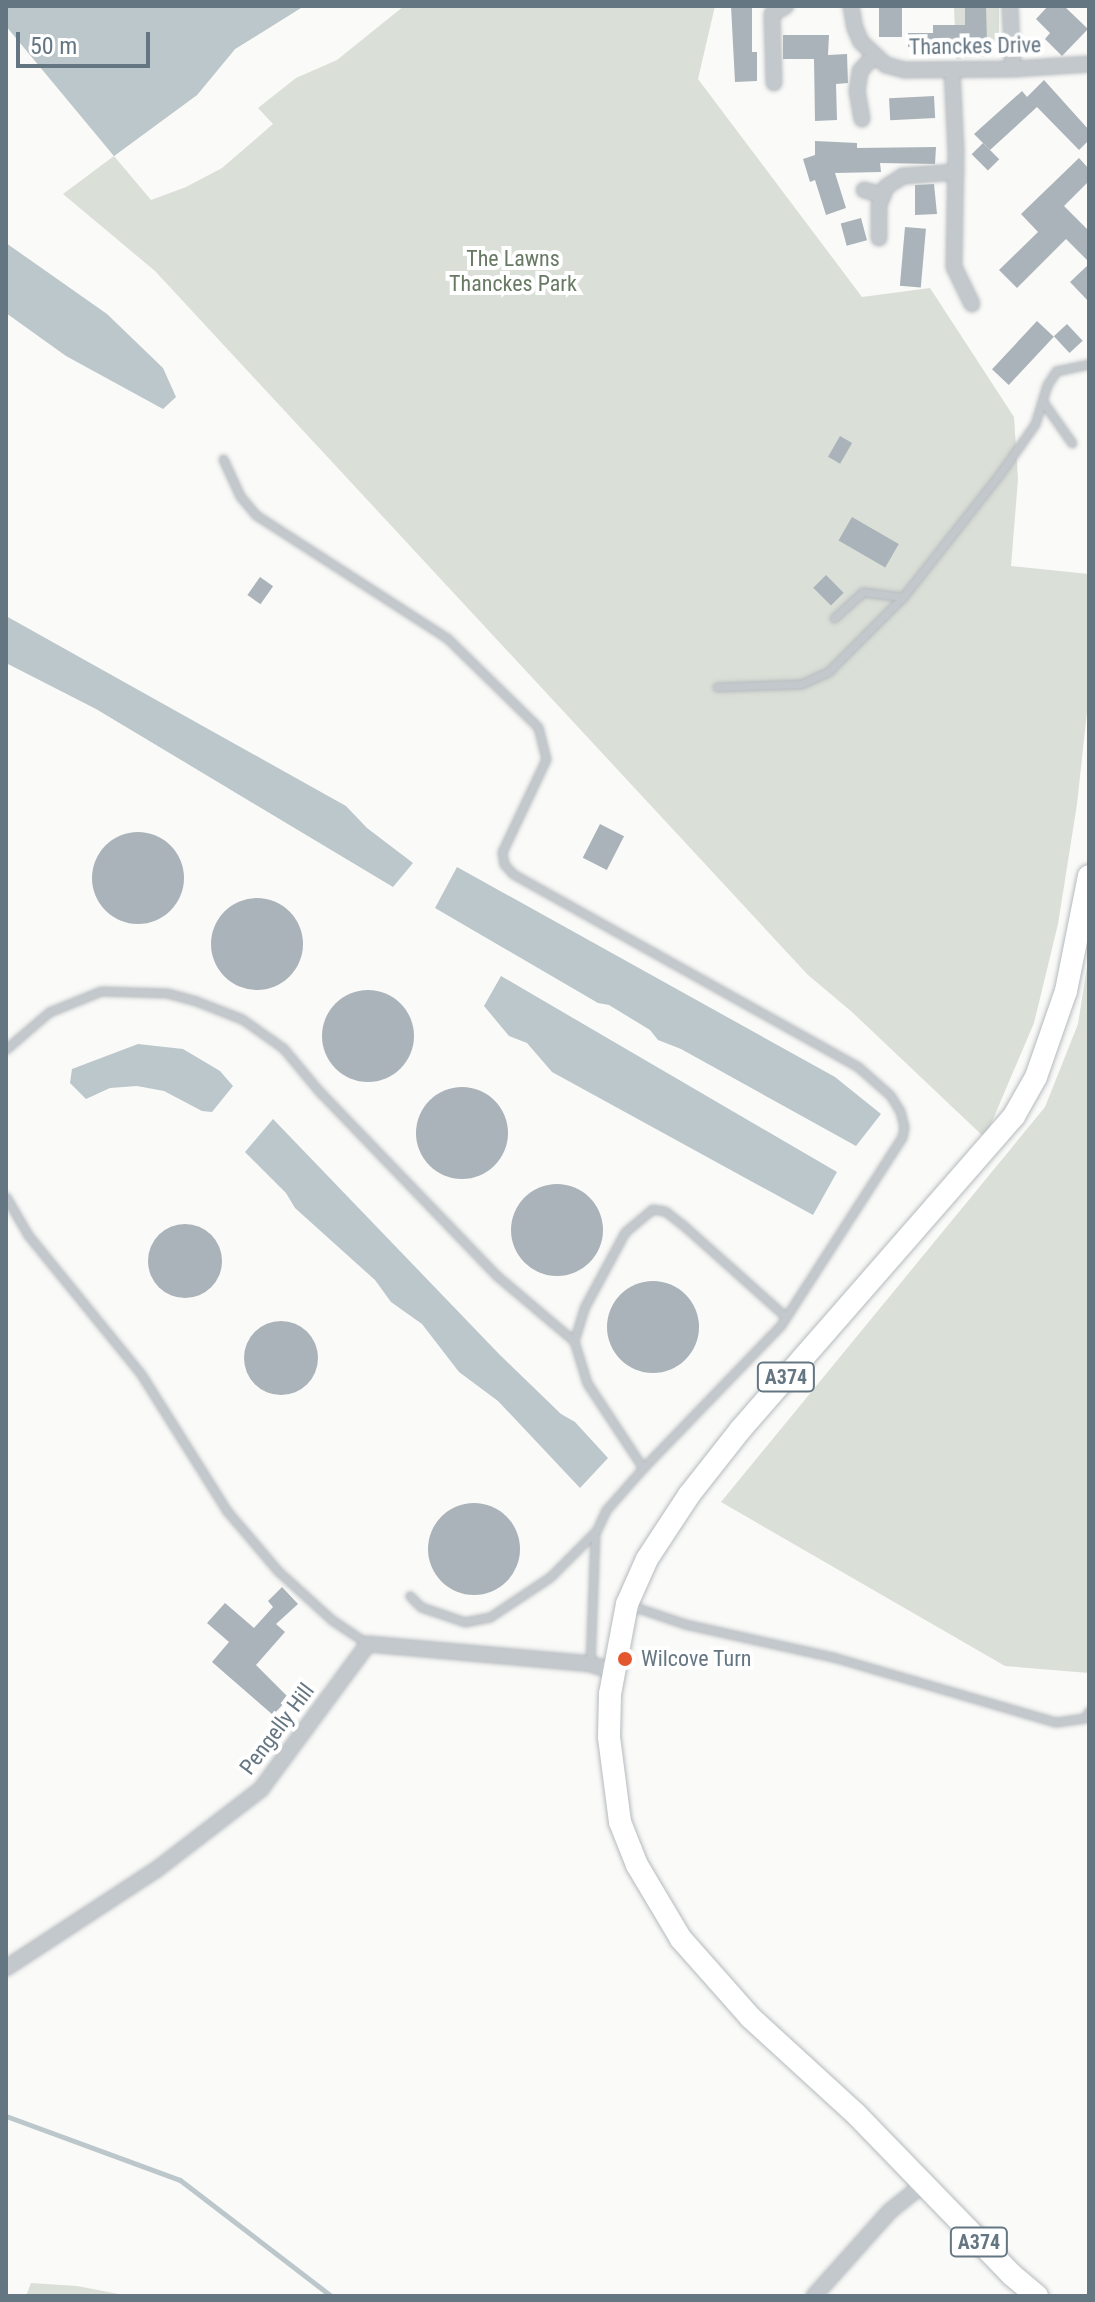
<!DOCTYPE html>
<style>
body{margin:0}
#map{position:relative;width:1095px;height:2302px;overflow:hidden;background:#fafaf8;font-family:"Roboto Condensed",sans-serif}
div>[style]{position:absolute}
.green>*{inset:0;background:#dadfd7}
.water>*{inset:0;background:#bbc7cb}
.stream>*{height:5px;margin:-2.5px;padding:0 2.5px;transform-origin:2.5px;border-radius:2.5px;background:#bbc7cb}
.building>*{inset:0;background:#aab3b9;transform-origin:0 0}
.round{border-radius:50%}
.roads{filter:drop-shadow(0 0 2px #b5babe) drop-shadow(0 0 2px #b5babe)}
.service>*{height:7px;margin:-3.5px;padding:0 3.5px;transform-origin:3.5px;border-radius:3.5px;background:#c3c8cc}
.minor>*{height:14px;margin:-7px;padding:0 7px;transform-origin:7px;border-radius:7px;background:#c3c8cc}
.primary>*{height:22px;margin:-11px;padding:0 11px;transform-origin:11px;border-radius:11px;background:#fff}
.dots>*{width:22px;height:22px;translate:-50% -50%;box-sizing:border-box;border:4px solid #fff;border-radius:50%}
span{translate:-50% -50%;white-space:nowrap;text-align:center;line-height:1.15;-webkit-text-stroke:8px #fff;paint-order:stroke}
.shield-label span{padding:2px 6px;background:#fff;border:2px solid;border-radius:6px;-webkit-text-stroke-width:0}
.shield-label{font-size:20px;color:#657683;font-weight:700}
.street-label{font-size:22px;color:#657683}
.park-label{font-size:22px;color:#687a64}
.poi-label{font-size:22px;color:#657683}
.left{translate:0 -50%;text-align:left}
.frame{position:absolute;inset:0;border:8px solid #657683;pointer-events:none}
.scale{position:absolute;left:16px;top:32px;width:134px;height:36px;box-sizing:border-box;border:4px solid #657683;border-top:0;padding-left:10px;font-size:24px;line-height:28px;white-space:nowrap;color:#657683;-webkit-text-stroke:6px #fff;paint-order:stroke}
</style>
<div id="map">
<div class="green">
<i style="clip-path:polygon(6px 6px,304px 6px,235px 49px,197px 95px,114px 156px,151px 200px,186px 187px,222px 168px,273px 124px,258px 108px,296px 78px,337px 60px,404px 6px,715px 6px,698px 79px,862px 297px,930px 288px,1014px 417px,1018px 479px,1011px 566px,1089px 574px,1089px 693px,1077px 804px,1058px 924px,1034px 1023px,985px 1138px,852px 1012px,808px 975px,155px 271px,63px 194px,114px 156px,6px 26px)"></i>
<i style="clip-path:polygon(954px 6px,999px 6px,999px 41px,987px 56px,956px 59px)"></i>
<i style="clip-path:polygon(1089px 954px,1089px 1673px,1005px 1666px,721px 1502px,1045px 1107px,1078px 1024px)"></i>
<i style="clip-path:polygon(31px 2283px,77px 2286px,129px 2296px,26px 2296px)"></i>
</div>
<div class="water">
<i style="clip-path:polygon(6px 6px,304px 6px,235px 49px,197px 95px,114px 156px,6px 26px)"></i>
<i style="clip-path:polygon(6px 243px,107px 314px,163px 368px,176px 397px,163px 409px,66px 356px,6px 313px)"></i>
<i style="clip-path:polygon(6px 616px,346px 806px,367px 828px,413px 863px,393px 887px,96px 709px,6px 663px)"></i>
<i style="clip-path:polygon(457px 867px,835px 1077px,881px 1114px,856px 1146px,681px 1049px,658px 1040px,650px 1030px,609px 1005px,598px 1003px,435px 908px)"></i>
<i style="clip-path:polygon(501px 976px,837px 1172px,813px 1215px,552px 1072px,527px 1043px,509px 1036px,484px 1006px)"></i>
<i style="clip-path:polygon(138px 1044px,183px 1049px,220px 1071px,233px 1086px,212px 1112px,202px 1111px,164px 1091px,137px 1086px,110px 1088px,86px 1099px,70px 1083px,72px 1069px)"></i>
<i style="clip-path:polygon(273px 1119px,499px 1354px,561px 1414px,575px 1422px,608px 1458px,580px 1488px,498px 1401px,459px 1372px,422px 1324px,391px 1302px,375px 1280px,295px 1208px,286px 1193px,245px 1152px)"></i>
</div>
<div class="stream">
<i style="left:6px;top:2116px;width:185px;rotate:20.2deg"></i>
<i style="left:180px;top:2180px;width:190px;rotate:37.5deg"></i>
</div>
<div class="building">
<i style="clip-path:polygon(731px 6px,752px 6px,752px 52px,757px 52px,757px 81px,735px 82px)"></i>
<i style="left:879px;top:6px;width:23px;height:31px"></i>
<i style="clip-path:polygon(965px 6px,986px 6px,987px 42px,950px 43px,950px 50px,908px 47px,908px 33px,933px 33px,933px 25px,965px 25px)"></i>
<i style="clip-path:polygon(1048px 6px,1064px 6px,1088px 29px,1062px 56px,1045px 39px,1050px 33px,1036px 19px)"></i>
<i style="clip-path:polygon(783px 35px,829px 35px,828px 55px,847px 54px,848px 83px,836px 84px,837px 120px,815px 121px,814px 59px,783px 59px)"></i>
<i style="clip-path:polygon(1044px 80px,1089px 130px,1089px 140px,1079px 150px,1037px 107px,990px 150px,974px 134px,1022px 91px,1027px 97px)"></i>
<i style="left:934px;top:96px;width:22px;height:45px;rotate:87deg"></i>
<i style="clip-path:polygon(815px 141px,857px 143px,857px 148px,936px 147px,935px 164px,880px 163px,881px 172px,835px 173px,846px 208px,826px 215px,815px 180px,810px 182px,803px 159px,815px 155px)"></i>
<i style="left:983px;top:143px;width:23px;height:16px;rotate:45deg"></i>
<i style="clip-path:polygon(1079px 158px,1089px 169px,1089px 181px,1064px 206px,1089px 231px,1089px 262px,1066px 239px,1017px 288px,999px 270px,1038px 232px,1021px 214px)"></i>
<i style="clip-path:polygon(934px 184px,937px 214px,915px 215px,915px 185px)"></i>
<i style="left:861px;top:218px;width:23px;height:21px;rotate:75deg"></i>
<i style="left:905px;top:227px;width:21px;height:59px;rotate:5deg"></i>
<i style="clip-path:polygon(1089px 264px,1089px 302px,1070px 282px)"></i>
<i style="left:1037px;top:321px;width:23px;height:66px;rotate:43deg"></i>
<i style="left:1067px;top:324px;width:23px;height:18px;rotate:47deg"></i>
<i style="left:840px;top:436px;width:14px;height:24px;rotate:30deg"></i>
<i style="left:852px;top:517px;width:54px;height:27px;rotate:30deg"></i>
<i style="left:826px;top:575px;width:25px;height:18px;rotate:45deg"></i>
<i style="left:260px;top:577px;width:16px;height:22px;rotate:35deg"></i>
<i style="left:600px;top:824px;width:27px;height:38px;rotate:27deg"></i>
<i class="round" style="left:92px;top:832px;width:92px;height:92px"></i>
<i class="round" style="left:211px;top:898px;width:92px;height:92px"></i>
<i class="round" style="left:322px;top:990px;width:92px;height:92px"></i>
<i class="round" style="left:416px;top:1087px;width:92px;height:92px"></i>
<i class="round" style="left:511px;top:1184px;width:92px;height:92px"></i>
<i class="round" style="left:148px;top:1224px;width:74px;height:74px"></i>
<i class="round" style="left:607px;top:1281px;width:92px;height:92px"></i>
<i class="round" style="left:244px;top:1321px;width:74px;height:74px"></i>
<i class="round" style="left:428px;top:1503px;width:92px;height:92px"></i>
<i style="clip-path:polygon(282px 1587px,298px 1604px,276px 1624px,285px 1632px,256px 1665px,289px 1698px,273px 1715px,212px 1662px,229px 1642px,207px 1623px,225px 1603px,254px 1628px,273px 1607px,268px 1601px)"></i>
</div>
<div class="roads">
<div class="service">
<i style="left:1043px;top:402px;width:50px;rotate:54.7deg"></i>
<i style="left:223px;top:459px;width:41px;rotate:65.3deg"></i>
<i style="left:240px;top:496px;width:25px;rotate:50deg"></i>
<i style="left:256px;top:515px;width:227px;rotate:32.8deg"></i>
<i style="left:447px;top:638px;width:127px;rotate:44.4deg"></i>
<i style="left:538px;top:727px;width:33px;rotate:76deg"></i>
<i style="left:546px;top:759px;width:103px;rotate:115.3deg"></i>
<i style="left:502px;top:852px;width:12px;rotate:81deg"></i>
<i style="left:504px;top:864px;width:13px;rotate:48deg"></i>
<i style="left:513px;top:874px;width:394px;rotate:29.2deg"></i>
<i style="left:857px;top:1066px;width:44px;rotate:41.3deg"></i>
<i style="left:890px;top:1095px;width:19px;rotate:58deg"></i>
<i style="left:900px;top:1111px;width:16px;rotate:76deg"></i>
<i style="left:904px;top:1127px;width:10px;rotate:101deg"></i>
<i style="left:902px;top:1137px;width:225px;rotate:122.8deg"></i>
<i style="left:780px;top:1326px;width:197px;rotate:134deg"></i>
<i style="left:643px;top:1468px;width:56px;rotate:131.4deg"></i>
<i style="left:606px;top:1510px;width:23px;rotate:115deg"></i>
<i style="left:596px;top:1531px;width:65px;rotate:135deg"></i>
<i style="left:550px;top:1577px;width:72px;rotate:146.3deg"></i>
<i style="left:490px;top:1617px;width:25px;rotate:169deg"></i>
<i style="left:465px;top:1622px;width:46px;rotate:-161.2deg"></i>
<i style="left:421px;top:1607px;width:16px;rotate:-135deg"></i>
<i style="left:834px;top:618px;width:39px;rotate:-42deg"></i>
<i style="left:863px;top:592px;width:40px;rotate:7.1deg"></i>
<i style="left:717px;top:687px;width:84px;rotate:-2deg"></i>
<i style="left:801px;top:684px;width:30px;rotate:-24deg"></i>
<i style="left:828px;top:672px;width:106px;rotate:-45deg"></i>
<i style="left:903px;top:597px;width:155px;rotate:-51.8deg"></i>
<i style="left:999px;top:475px;width:62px;rotate:-54.8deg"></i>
<i style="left:1035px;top:424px;width:41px;rotate:-72.9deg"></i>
<i style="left:1047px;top:385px;width:17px;rotate:-57deg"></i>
<i style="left:1056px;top:371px;width:34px;rotate:-12deg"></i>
<i style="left:6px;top:1049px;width:57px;rotate:-40.7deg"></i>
<i style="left:49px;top:1012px;width:56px;rotate:-22deg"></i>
<i style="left:101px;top:991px;width:66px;rotate:1.7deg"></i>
<i style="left:167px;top:993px;width:30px;rotate:15deg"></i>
<i style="left:196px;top:1001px;width:49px;rotate:21.4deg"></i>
<i style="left:242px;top:1019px;width:50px;rotate:35.3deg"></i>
<i style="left:283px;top:1048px;width:56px;rotate:50.1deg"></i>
<i style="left:319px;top:1091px;width:255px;rotate:46.1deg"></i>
<i style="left:496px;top:1275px;width:102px;rotate:40.2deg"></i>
<i style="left:574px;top:1341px;width:34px;rotate:-73deg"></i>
<i style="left:584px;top:1308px;width:86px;rotate:-61.7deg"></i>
<i style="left:625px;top:1232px;width:35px;rotate:-40deg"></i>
<i style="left:652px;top:1209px;width:13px;rotate:9deg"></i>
<i style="left:665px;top:1211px;width:23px;rotate:38deg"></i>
<i style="left:683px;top:1225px;width:138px;rotate:41.8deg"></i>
<i style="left:6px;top:1197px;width:44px;rotate:59.9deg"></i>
<i style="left:28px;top:1235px;width:179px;rotate:50.9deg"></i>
<i style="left:141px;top:1374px;width:162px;rotate:57.9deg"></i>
<i style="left:227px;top:1511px;width:79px;rotate:49.6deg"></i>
<i style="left:278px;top:1571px;width:73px;rotate:42.2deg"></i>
<i style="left:332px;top:1620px;width:43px;rotate:33.7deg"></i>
<i style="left:574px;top:1341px;width:44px;rotate:72.8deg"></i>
<i style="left:587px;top:1383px;width:102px;rotate:56.6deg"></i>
<i style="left:629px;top:1605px;width:59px;rotate:18.7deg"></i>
<i style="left:685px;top:1624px;width:152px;rotate:12.6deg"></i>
<i style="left:833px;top:1657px;width:232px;rotate:16.3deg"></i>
<i style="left:1056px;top:1722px;width:29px;rotate:-8deg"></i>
<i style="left:1085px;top:1718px;width:8px;rotate:-60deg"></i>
<i style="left:590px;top:1664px;width:129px;rotate:-87.8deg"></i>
</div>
<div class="minor">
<i style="left:851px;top:6px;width:22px;rotate:80deg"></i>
<i style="left:855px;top:28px;width:15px;rotate:67deg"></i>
<i style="left:861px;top:42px;width:34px;rotate:43deg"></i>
<i style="left:886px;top:65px;width:20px;rotate:15deg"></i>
<i style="left:905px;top:70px;width:108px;rotate:-0.5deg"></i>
<i style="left:1013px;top:69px;width:76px;rotate:-3.8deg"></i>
<i style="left:1010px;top:6px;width:63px;rotate:87.3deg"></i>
<i style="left:952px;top:70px;width:81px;rotate:87.2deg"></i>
<i style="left:956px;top:151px;width:116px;rotate:91deg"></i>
<i style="left:954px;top:267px;width:41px;rotate:64.1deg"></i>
<i style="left:774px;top:83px;width:69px;rotate:-91.7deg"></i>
<i style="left:772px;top:14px;width:16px;rotate:-30deg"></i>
<i style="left:862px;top:119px;width:28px;rotate:-100deg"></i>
<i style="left:857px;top:91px;width:20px;rotate:-81deg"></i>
<i style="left:860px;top:71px;width:21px;rotate:-47deg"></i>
<i style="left:864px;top:190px;width:20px;rotate:15deg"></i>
<i style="left:879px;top:238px;width:33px;rotate:-90deg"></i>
<i style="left:879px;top:205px;width:19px;rotate:-69deg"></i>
<i style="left:886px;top:187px;width:20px;rotate:-33deg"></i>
<i style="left:903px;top:176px;width:53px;rotate:-4.3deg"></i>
<i style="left:6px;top:1968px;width:179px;rotate:-33.2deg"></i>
<i style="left:156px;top:1870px;width:133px;rotate:-37.6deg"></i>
<i style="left:261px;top:1789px;width:180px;rotate:-53.6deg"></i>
<i style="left:368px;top:1644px;width:223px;rotate:5.1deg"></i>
<i style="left:590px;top:1664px;width:24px;rotate:17deg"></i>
<i style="left:814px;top:2296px;width:114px;rotate:-48.2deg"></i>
<i style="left:890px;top:2211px;width:45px;rotate:-38.7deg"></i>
</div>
<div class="primary">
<i style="left:1037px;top:2296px;width:33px;rotate:-140deg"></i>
<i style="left:1012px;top:2275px;width:223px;rotate:-134.1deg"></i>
<i style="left:857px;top:2115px;width:144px;rotate:-137.5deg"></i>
<i style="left:751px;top:2018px;width:106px;rotate:-131.5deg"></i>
<i style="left:681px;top:1939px;width:86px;rotate:-120.7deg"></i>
<i style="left:637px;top:1865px;width:46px;rotate:-111.6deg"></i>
<i style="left:620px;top:1822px;width:86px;rotate:-97.4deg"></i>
<i style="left:609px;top:1737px;width:43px;rotate:-88.7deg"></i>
<i style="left:610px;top:1694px;width:92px;rotate:-79.3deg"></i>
<i style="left:627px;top:1604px;width:49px;rotate:-66deg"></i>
<i style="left:647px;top:1559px;width:77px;rotate:-56.7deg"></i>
<i style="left:689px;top:1495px;width:84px;rotate:-51.8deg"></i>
<i style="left:741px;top:1429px;width:415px;rotate:-48.9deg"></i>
<i style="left:1014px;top:1116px;width:45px;rotate:-60.6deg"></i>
<i style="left:1036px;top:1077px;width:91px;rotate:-70.8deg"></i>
<i style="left:1066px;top:991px;width:117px;rotate:-78.7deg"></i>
</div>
</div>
<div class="dots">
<i style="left:625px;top:1659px;background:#e4572e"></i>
</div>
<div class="shield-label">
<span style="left:786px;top:1377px">A374</span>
<span style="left:979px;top:2242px">A374</span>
</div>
<div class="street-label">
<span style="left:975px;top:46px;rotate:-1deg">Thanckes Drive</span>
<span style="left:277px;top:1729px;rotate:-53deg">Pengelly Hill</span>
</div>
<div class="park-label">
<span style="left:513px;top:271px">The Lawns<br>Thanckes Park</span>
</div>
<div class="poi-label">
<span class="left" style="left:641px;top:1659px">Wilcove Turn</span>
</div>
<div class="frame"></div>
<div class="scale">50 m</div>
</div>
